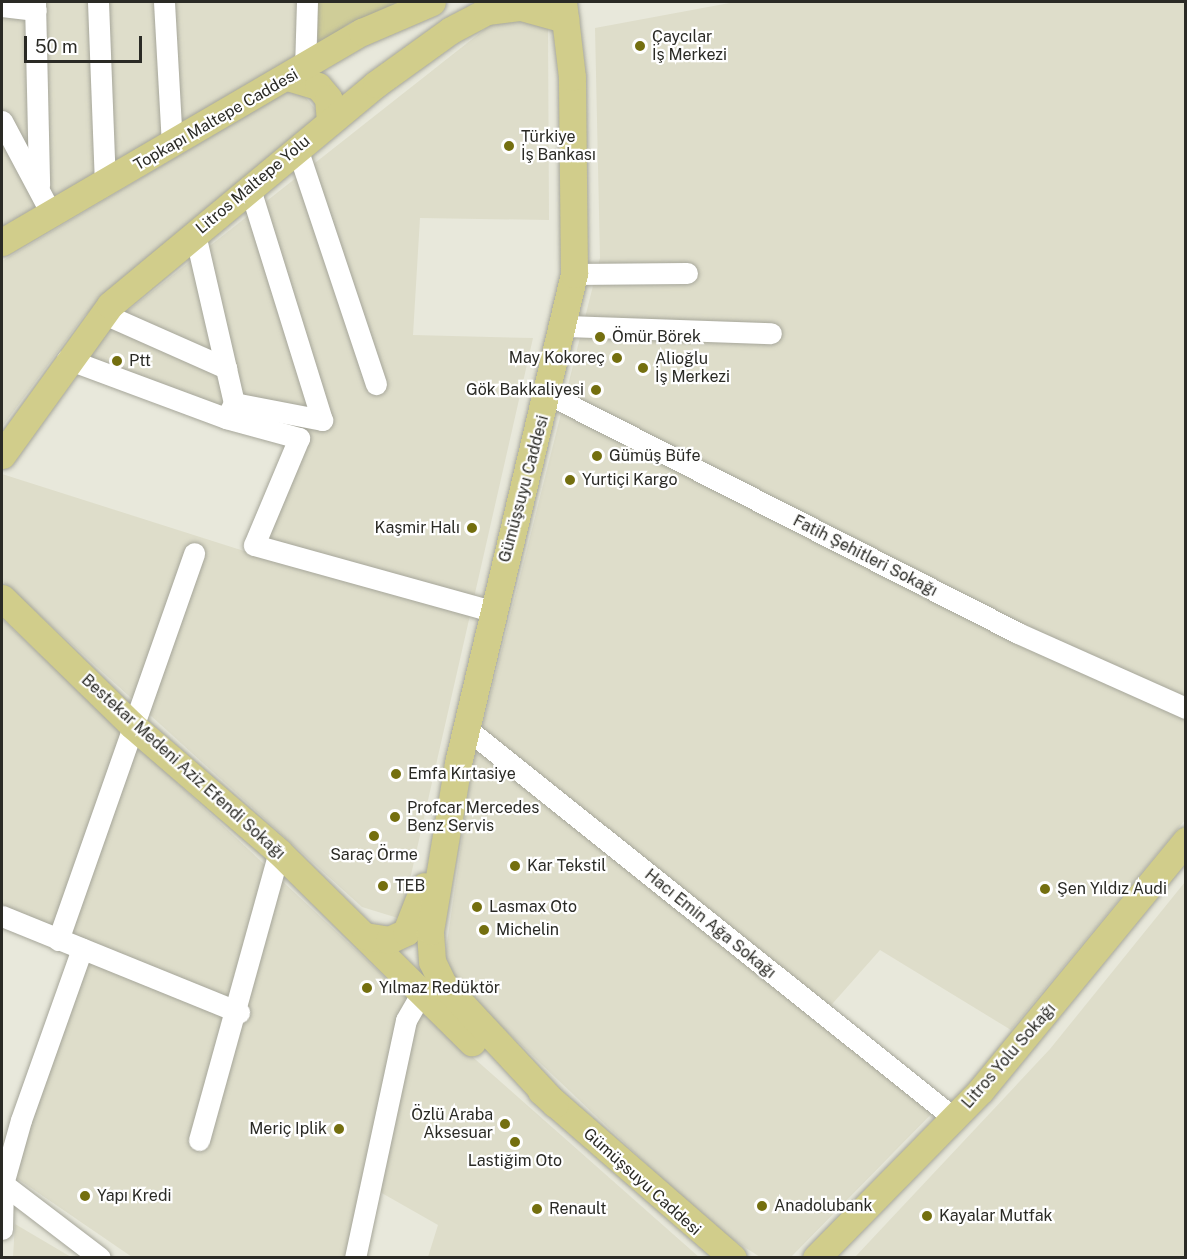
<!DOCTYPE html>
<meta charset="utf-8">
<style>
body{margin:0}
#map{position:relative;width:1187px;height:1259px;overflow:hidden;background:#e8e8db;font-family:"Public Sans",sans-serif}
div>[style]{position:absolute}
.built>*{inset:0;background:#deddca}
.green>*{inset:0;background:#cfcd98}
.roads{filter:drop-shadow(0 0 2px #a6a69a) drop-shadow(0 0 2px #a6a69a)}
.minor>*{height:21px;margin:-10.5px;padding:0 10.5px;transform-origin:10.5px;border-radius:10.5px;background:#fff}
.major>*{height:27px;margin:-13.5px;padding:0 13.5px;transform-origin:13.5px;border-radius:13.5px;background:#d1cd8b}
.dots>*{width:16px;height:16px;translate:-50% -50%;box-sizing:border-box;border:3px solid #fff;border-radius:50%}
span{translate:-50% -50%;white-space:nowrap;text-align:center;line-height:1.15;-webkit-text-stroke:4.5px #fff;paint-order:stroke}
.poi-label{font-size:16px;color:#2a2a25}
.left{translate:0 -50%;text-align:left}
.right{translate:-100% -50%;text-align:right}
.street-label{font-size:16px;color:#2a2a25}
.frame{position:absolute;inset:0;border:3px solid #2a2a25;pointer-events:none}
.scale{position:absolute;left:24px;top:36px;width:118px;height:27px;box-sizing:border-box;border:3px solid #2a2a25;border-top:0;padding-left:8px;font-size:18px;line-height:21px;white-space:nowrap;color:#2a2a25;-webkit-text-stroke:4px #fff;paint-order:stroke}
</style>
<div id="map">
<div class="built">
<i style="clip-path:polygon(2px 2px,317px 2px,318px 45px,2px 230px)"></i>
<i style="clip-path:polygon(735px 2px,1185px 2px,1185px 820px,1011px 1030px,880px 950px,826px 1011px,945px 1100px,791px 1257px,760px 1257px,712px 1226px,443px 971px,472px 768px,600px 258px,595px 28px)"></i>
<i style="clip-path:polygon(504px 14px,548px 28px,549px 220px,420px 218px,413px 335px,533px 338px,401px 919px,362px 907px,2px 581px,2px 474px,244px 551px,290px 445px,71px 366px,126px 312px)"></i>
<i style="clip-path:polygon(296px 86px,320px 115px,84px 316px,2px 427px,2px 261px)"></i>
<i style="clip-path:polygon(2px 619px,433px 1022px,699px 1257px,428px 1257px,438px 1225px,380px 1192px,363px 1257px,132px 1257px,2px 1168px,2px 1149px,69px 954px,2px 924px)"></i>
<i style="clip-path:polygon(1185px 882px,1185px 1257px,855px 1257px,1050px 1049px)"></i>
<i style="clip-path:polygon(15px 1224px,71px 1257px,13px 1257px)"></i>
</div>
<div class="green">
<i style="clip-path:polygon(317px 2px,407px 2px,350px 23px,318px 45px)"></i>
</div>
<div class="roads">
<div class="minor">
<i style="left:35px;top:2px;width:183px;rotate:88.7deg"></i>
<i style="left:98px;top:2px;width:181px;rotate:87.8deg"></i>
<i style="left:164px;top:2px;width:142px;rotate:86.8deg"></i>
<i style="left:2px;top:6px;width:34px;rotate:7deg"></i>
<i style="left:305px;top:69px;width:67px;rotate:-88.3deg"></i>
<i style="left:2px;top:121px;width:104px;rotate:62deg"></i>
<i style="left:297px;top:148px;width:249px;rotate:71.5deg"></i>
<i style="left:195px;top:234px;width:173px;rotate:77deg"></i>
<i style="left:234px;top:403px;width:13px;rotate:117deg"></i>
<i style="left:574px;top:274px;width:113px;rotate:-0.5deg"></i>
<i style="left:102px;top:313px;width:136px;rotate:23.9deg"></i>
<i style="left:566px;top:326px;width:205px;rotate:2deg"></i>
<i style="left:67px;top:359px;width:170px;rotate:20.4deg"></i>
<i style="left:226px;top:418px;width:76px;rotate:15.3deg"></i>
<i style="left:299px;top:438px;width:116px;rotate:112.8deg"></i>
<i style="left:254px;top:545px;width:247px;rotate:15.5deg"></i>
<i style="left:548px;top:394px;width:527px;rotate:26.95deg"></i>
<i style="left:1018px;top:633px;width:184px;rotate:24.1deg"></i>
<i style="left:234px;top:403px;width:90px;rotate:10.9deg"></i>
<i style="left:322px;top:420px;width:245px;rotate:-107.3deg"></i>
<i style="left:467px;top:729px;width:623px;rotate:38.62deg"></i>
<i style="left:2px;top:916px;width:256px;rotate:22.1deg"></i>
<i style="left:58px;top:940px;width:410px;rotate:-70.6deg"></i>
<i style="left:199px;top:1140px;width:299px;rotate:-74.5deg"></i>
<i style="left:2px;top:1183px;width:123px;rotate:37.4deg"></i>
<i style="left:2px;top:1229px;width:45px;rotate:-88.7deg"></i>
<i style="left:3px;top:1184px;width:66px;rotate:-74.3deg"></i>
<i style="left:21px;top:1120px;width:182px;rotate:-70.4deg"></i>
<i style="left:355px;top:1258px;width:243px;rotate:-77.9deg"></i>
<i style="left:406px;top:1020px;width:30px;rotate:-60deg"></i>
</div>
<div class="major">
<i style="left:291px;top:78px;width:28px;rotate:17deg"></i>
<i style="left:318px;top:86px;width:16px;rotate:50deg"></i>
<i style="left:328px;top:98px;width:23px;rotate:85deg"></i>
<i style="left:2px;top:242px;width:417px;rotate:-30.3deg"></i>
<i style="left:362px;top:32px;width:76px;rotate:-23.2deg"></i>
<i style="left:2px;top:455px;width:185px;rotate:-54.2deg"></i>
<i style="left:110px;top:305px;width:346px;rotate:-39.7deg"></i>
<i style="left:376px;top:84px;width:92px;rotate:-35.8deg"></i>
<i style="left:451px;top:30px;width:41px;rotate:-27.8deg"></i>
<i style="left:487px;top:11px;width:34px;rotate:-7deg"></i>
<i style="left:521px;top:7px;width:46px;rotate:15.3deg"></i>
<i style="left:2px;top:598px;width:182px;rotate:44.3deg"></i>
<i style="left:132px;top:725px;width:194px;rotate:40.8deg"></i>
<i style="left:279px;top:852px;width:271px;rotate:44.6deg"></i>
<i style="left:365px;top:936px;width:24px;rotate:9deg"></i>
<i style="left:389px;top:940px;width:19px;rotate:-25deg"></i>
<i style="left:406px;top:932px;width:49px;rotate:-68.6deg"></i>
<i style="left:541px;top:1091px;width:254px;rotate:41deg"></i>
<i style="left:555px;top:1104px;width:164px;rotate:-133deg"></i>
<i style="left:443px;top:984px;width:25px;rotate:-116deg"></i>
<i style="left:432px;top:961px;width:30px;rotate:-94deg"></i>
<i style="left:430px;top:931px;width:170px;rotate:-80.5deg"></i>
<i style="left:458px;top:763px;width:503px;rotate:-76.66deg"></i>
<i style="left:574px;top:274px;width:197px;rotate:-90.6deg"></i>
<i style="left:572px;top:77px;width:76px;rotate:-96.8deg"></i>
<i style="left:816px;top:1258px;width:235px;rotate:-45.5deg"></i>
<i style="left:981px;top:1090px;width:323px;rotate:-50.6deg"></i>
</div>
</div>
<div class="dots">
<i style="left:640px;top:46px;background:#746f0f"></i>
<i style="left:509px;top:146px;background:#746f0f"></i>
<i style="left:600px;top:337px;background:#746f0f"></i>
<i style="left:617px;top:358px;background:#746f0f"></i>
<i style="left:117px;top:361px;background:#746f0f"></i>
<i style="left:643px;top:368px;background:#746f0f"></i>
<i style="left:596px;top:390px;background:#746f0f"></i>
<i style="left:597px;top:456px;background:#746f0f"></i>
<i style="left:570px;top:480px;background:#746f0f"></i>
<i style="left:472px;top:528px;background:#746f0f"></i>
<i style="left:396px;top:774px;background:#746f0f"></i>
<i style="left:395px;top:817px;background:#746f0f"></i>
<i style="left:374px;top:836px;background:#746f0f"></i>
<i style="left:515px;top:866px;background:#746f0f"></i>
<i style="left:383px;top:886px;background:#746f0f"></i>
<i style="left:1045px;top:889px;background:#746f0f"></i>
<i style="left:477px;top:907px;background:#746f0f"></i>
<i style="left:484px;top:930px;background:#746f0f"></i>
<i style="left:367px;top:988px;background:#746f0f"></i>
<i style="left:505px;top:1124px;background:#746f0f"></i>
<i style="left:339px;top:1129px;background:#746f0f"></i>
<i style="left:515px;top:1142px;background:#746f0f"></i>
<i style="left:85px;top:1196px;background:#746f0f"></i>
<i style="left:762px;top:1206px;background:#746f0f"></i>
<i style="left:537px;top:1209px;background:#746f0f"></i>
<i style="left:927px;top:1216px;background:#746f0f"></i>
</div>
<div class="poi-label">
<span class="left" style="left:652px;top:46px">Çaycılar<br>İş Merkezi</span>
<span class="left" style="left:521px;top:146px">Türkiye<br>İş Bankası</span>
<span class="left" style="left:612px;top:337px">Ömür Börek</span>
<span class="right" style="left:605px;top:358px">May Kokoreç</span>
<span class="left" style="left:655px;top:368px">Alioğlu<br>İş Merkezi</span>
<span class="left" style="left:129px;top:361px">Ptt</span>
<span class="right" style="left:584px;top:390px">Gök Bakkaliyesi</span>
<span class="left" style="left:609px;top:456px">Gümüş Büfe</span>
<span class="left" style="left:582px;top:480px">Yurtiçi Kargo</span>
<span class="right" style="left:460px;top:528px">Kaşmir Halı</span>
<span class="left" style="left:408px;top:774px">Emfa Kırtasiye</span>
<span class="left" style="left:407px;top:817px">Profcar Mercedes<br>Benz Servis</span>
<span style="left:374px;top:855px">Saraç Örme</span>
<span class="left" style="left:527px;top:866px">Kar Tekstil</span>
<span class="left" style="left:395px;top:886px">TEB</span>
<span class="left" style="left:1057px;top:889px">Şen Yıldız Audi</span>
<span class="left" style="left:489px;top:907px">Lasmax Oto</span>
<span class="left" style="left:496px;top:930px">Michelin</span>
<span class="left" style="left:379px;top:988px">Yılmaz Redüktör</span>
<span class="right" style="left:493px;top:1124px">Özlü Araba<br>Aksesuar</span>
<span class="right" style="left:327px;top:1129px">Meriç Iplik</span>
<span style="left:515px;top:1161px">Lastiğim Oto</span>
<span class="left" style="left:97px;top:1196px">Yapı Kredi</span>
<span class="left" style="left:774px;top:1206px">Anadolubank</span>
<span class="left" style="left:549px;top:1209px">Renault</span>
<span class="left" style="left:939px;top:1216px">Kayalar Mutfak</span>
</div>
<div class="street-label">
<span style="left:216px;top:120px;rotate:-30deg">Topkapı Maltepe Caddesi</span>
<span style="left:253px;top:185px;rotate:-40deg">Litros Maltepe Yolu</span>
<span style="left:524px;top:489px;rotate:-75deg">Gümüşsuyu Caddesi</span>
<span style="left:865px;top:556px;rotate:27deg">Fatih Şehitleri Sokağı</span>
<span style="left:183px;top:767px;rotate:42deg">Bestekar Medeni Aziz Efendi Sokağı</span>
<span style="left:710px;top:924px;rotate:39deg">Hacı Emin Ağa Sokağı</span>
<span style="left:1009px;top:1056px;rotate:-49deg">Litros Yolu Sokağı</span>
<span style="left:642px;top:1182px;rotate:42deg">Gümüşsuyu Caddesi</span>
</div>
<div class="frame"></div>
<div class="scale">50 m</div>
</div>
